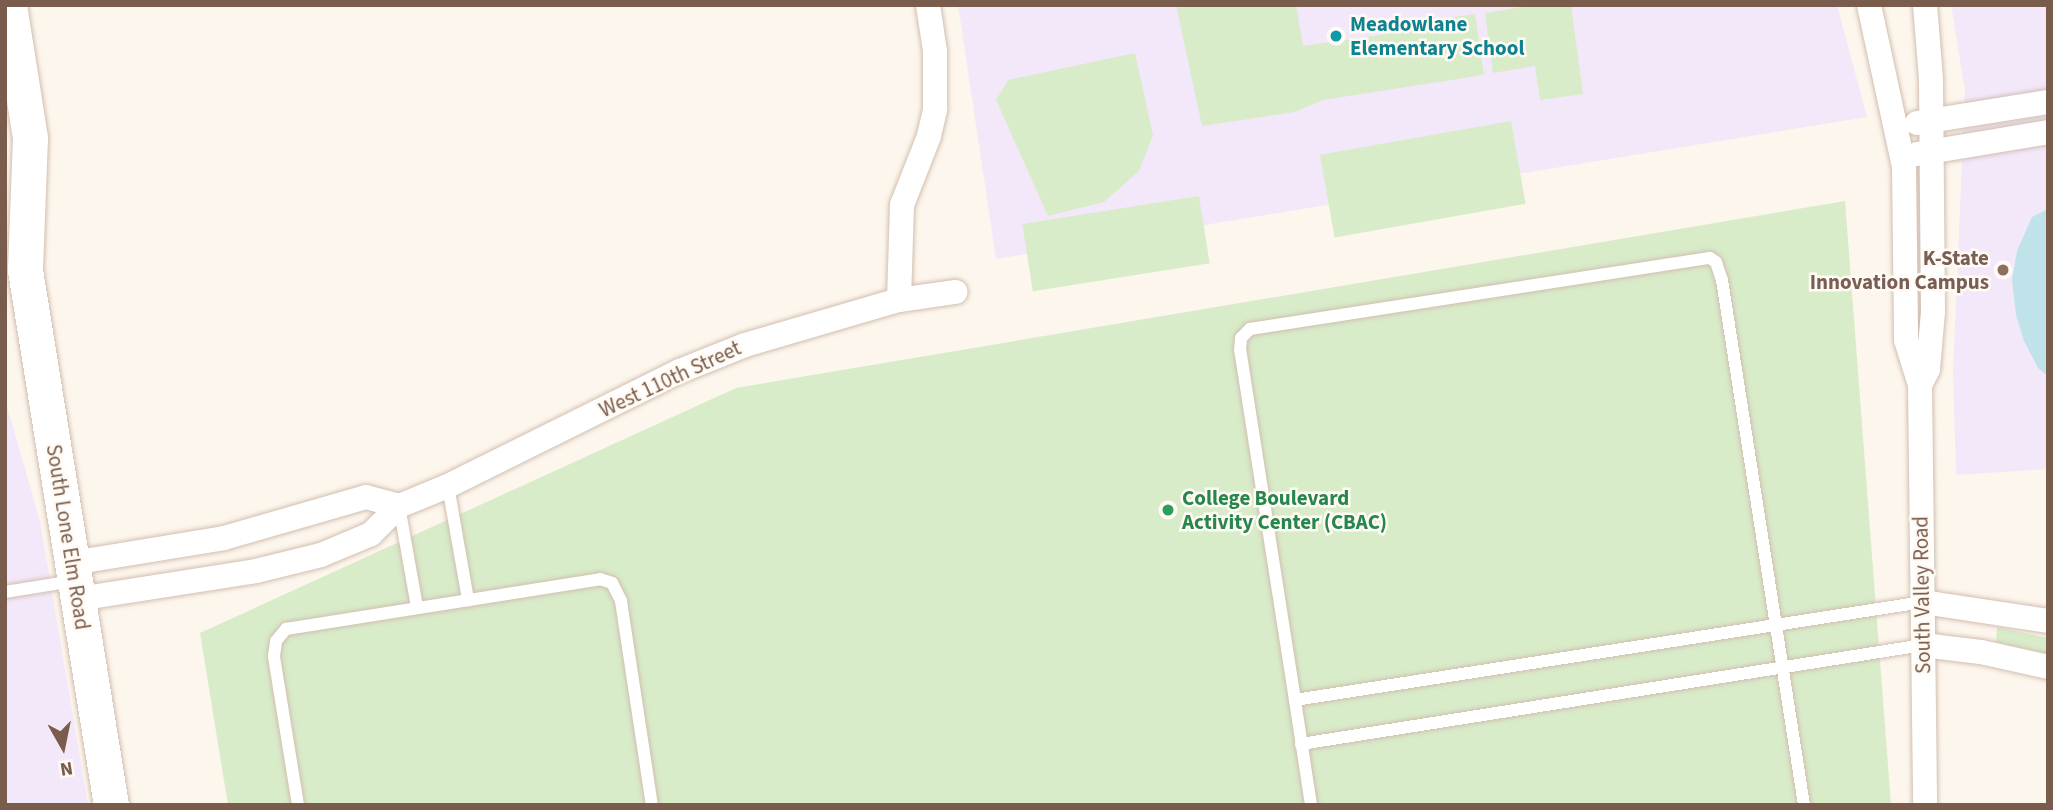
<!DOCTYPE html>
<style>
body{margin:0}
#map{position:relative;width:2053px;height:810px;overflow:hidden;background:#fdf6ec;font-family:"Source Sans 3",sans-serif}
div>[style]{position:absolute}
.education>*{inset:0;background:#f3e8fa}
.green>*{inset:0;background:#d8ecc9;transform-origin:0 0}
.water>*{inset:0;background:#bfe3e8}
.roads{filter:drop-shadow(0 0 2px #d1beb0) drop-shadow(0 0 2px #d1beb0)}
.lane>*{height:12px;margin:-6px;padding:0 6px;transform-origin:6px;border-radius:6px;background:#fff}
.street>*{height:24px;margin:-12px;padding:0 12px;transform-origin:12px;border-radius:12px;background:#fff}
.secondary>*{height:35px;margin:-17.5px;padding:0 17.5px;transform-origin:17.5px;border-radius:17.5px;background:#fff}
.dots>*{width:19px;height:19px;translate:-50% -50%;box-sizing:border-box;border:4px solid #fffaf3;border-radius:50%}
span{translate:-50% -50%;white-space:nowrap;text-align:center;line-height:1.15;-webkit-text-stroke:5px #fffaf3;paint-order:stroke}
.culture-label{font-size:21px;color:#0d838f;font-weight:700}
.left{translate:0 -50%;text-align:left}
.education-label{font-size:21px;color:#785e54;font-weight:700}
.right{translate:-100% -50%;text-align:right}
.street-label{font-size:21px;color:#7a5c4d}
.leisure-label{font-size:21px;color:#27864d;font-weight:700}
.frame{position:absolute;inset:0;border:7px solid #7a5c4d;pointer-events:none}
.north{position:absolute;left:28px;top:712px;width:70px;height:70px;-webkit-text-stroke:5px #fffaf3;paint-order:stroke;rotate:171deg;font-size:19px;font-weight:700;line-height:28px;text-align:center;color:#7a5c4d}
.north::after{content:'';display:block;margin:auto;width:24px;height:32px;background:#7a5c4d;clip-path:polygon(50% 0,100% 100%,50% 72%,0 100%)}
</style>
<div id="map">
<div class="education">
<i style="clip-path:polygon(958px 5px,1837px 5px,1867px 117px,996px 259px)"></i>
<i style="clip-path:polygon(1951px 5px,2048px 5px,2048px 469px,1956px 475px,1953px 371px,1965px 91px)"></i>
<i style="clip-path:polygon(5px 399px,40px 521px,88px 805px,5px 805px)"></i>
</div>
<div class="green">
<i style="clip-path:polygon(1176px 5px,1296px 5px,1303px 46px,1442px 26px,1442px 19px,1475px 14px,1484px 75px,1323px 100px,1295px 112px,1202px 126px)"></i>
<i style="clip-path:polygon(1533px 5px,1571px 5px,1583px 94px,1540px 100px,1535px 66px,1493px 73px,1485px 13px)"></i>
<i style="clip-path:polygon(1135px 53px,1153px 135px,1139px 171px,1104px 202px,1048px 216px,996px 100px,1008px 80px)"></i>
<i style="left:1511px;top:121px;width:84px;height:194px;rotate:80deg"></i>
<i style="left:1199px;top:196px;width:68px;height:179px;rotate:81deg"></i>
<i style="clip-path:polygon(1845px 201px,1891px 805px,228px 805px,200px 633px,736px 388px)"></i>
<i style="clip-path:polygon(1997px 627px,2048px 638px,2048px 654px,1996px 642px)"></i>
</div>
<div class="water">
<i style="clip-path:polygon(2048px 209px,2048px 376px,2038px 368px,2024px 341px,2016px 315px,2012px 280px,2017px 251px,2032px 217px)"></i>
</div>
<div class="roads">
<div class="lane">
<i style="left:448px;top:486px;width:116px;rotate:80deg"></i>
<i style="left:399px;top:506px;width:103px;rotate:79.9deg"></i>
<i style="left:5px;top:592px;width:70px;rotate:-9.1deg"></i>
<i style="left:1295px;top:700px;width:354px;rotate:-98.9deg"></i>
<i style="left:1240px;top:350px;width:12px;rotate:-85deg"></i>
<i style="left:1241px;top:338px;width:13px;rotate:-45deg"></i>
<i style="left:1250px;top:329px;width:465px;rotate:-8.8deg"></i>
<i style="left:1710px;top:258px;width:7px;rotate:34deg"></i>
<i style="left:1716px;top:262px;width:19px;rotate:72deg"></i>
<i style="left:1722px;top:280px;width:531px;rotate:81.12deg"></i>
<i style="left:1301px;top:744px;width:630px;rotate:-9.04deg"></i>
<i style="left:298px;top:805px;width:151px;rotate:-99.2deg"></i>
<i style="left:274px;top:656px;width:15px;rotate:-82deg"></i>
<i style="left:276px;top:641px;width:16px;rotate:-50deg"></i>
<i style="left:286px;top:629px;width:318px;rotate:-9deg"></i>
<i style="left:600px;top:579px;width:13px;rotate:18deg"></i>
<i style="left:612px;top:583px;width:20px;rotate:63deg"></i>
<i style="left:621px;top:601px;width:206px;rotate:81.4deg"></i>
<i style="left:1311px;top:805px;width:106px;rotate:-98.7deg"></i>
<i style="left:1295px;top:700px;width:636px;rotate:-8.87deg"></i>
</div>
<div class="street">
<i style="left:1869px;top:5px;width:166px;rotate:77.8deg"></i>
<i style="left:1904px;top:167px;width:173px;rotate:89.3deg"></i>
<i style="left:1906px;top:340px;width:47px;rotate:72.7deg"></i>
<i style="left:1920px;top:385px;width:420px;rotate:89.3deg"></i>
<i style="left:1917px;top:123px;width:133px;rotate:-9.1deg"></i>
<i style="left:1917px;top:154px;width:133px;rotate:-9.5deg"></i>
<i style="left:899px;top:300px;width:95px;rotate:-88.2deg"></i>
<i style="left:902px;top:205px;width:74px;rotate:-68.6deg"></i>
<i style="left:929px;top:136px;width:28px;rotate:-77deg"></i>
<i style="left:935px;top:109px;width:58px;rotate:-90deg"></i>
<i style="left:935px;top:51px;width:47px;rotate:-98.7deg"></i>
<i style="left:1920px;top:385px;width:18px;rotate:-63deg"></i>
<i style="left:1928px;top:369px;width:57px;rotate:-85deg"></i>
<i style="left:1933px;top:312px;width:233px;rotate:-90.5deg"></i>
<i style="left:1931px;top:79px;width:74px;rotate:-94.6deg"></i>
<i style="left:72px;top:563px;width:154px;rotate:-9.3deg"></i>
<i style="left:224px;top:538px;width:148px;rotate:-16.1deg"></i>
<i style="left:366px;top:497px;width:34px;rotate:15deg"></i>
<i style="left:78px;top:599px;width:180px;rotate:-8.9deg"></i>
<i style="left:256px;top:571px;width:67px;rotate:-13.8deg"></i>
<i style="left:321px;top:555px;width:54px;rotate:-22.8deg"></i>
<i style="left:371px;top:534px;width:40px;rotate:-45deg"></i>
<i style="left:399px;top:506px;width:53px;rotate:-22.2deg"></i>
<i style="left:448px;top:486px;width:259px;rotate:-26.4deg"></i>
<i style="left:680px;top:371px;width:70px;rotate:-21.8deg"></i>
<i style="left:745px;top:345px;width:160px;rotate:-16.3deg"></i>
<i style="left:899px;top:300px;width:57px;rotate:-8.1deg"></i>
<i style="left:1923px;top:602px;width:126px;rotate:8.6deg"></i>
<i style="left:1923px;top:645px;width:58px;rotate:6.9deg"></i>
<i style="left:1981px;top:652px;width:69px;rotate:12.6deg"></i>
</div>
<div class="secondary">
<i style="left:9px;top:5px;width:135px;rotate:81deg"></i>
<i style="left:30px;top:138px;width:132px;rotate:92.2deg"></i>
<i style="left:25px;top:270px;width:542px;rotate:80.87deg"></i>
</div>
</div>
<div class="dots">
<i style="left:1336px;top:36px;background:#0f9aa8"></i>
<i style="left:2003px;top:270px;background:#8d6e63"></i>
<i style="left:1168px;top:510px;background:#2e9e5b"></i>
</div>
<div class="culture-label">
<span class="left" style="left:1350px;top:36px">Meadowlane<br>Elementary School</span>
</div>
<div class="education-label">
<span class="right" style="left:1989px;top:270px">K-State<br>Innovation Campus</span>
</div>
<div class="street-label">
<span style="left:670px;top:379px;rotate:-25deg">West 110th Street</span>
<span style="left:68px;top:537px;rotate:81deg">South Lone Elm Road</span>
<span style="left:1922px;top:595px;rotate:-91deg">South Valley Road</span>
</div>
<div class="leisure-label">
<span class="left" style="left:1182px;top:510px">College Boulevard<br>Activity Center (CBAC)</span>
</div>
<div class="frame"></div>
<div class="north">N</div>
</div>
